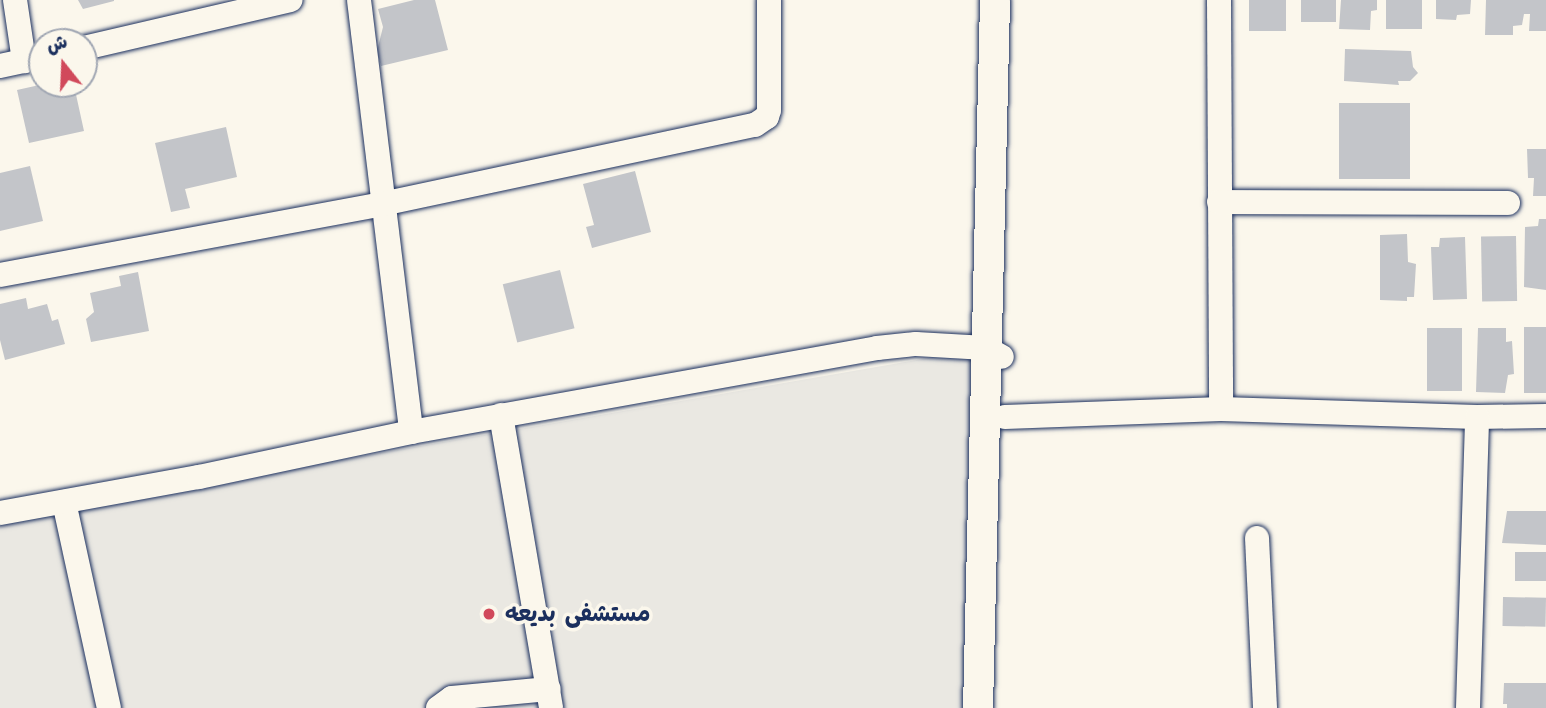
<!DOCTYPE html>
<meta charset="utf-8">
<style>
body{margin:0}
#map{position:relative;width:1546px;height:708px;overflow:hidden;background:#fbf7ec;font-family:"Architects Daughter","Playpen Sans Arabic",sans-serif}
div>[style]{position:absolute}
.built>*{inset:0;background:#eae8e2}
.building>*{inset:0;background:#c3c5c9;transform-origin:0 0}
.roads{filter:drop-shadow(0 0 2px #1b2f5e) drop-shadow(0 0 2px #1b2f5e)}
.minor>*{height:24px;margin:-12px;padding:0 12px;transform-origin:12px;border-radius:12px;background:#fbf7ec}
.tertiary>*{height:30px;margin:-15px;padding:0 15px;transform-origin:15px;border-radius:15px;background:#fbf7ec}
.dots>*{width:19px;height:19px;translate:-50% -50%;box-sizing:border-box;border:4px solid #fbf7ec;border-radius:50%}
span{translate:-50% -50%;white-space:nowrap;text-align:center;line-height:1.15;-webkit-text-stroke:7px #fbf7ec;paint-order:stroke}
.poi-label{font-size:23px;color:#1b2f5e;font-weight:700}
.left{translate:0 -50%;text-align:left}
.north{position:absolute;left:28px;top:28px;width:70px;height:70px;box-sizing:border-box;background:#fbf7ec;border:2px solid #a1a7b3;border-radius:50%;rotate:342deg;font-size:19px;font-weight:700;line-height:28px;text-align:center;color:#1b2f5e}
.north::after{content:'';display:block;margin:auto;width:24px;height:32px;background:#d1495b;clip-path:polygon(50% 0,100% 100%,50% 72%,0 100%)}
</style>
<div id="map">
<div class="built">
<i style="clip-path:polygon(986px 348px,974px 708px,0 708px,0 519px)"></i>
</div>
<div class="building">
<i style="clip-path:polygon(78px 0,114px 0,114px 1px,83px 9px)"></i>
<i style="clip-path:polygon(414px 0,435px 0,448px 50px,381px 66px,377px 51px,383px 27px,378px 9px)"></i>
<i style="left:1249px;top:0;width:37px;height:31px"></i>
<i style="left:1301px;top:0;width:35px;height:22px"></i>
<i style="clip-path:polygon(1341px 0,1377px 0,1377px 10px,1371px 11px,1370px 30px,1339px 29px)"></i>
<i style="left:1386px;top:0;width:36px;height:29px"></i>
<i style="clip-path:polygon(1436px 0,1471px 0,1470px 14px,1457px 15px,1456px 20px,1436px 19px)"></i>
<i style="clip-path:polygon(1486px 0,1546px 0,1546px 31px,1529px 31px,1530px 14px,1524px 14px,1522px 25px,1513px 26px,1513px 35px,1485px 35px)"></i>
<i style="clip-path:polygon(1345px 49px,1411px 51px,1413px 67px,1418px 73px,1410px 81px,1398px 81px,1399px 85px,1344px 81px)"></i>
<i style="clip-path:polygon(44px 84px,56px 84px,58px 94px,75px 90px,84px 131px,29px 143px,17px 90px)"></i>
<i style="left:1339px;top:103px;width:71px;height:76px"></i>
<i style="clip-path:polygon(226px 127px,237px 177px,185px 189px,190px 208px,171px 212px,155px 143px)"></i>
<i style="clip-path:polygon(1527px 149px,1546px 149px,1546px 196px,1533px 196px,1534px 178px,1528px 178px)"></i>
<i style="clip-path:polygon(30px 166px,43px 221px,0 231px,0 173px)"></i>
<i style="clip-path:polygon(635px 171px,651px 232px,592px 248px,586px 227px,594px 225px,583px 184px)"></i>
<i style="clip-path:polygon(1539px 219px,1546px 219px,1546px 290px,1524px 287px,1525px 227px,1538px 226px)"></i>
<i style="clip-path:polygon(1407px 234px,1408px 262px,1416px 264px,1414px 297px,1407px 297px,1407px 301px,1380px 300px,1380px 235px)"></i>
<i style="left:1516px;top:236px;width:65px;height:35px;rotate:89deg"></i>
<i style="clip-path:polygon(1465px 237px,1467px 299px,1433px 300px,1431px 247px,1439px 247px,1440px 238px)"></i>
<i style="left:560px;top:270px;width:60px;height:59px;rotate:76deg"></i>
<i style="clip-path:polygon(138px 272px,149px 331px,91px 342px,86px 319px,94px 312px,90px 293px,121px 286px,119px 276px)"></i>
<i style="clip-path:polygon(26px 298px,28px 309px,47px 304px,52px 321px,58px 319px,65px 344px,5px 360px,0 340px,0 304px)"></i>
<i style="left:1524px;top:327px;width:22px;height:66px"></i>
<i style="left:1427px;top:328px;width:35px;height:63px"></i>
<i style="clip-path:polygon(1478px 328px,1506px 328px,1506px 342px,1512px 341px,1514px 374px,1508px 375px,1505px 393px,1476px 392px)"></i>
<i style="clip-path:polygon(1507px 511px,1546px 511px,1546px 545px,1502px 543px)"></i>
<i style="left:1515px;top:552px;width:31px;height:29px"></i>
<i style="left:1503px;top:597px;width:43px;height:29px;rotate:1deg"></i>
<i style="clip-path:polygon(1504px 683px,1546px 683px,1546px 708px,1507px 708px,1507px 704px,1503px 704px)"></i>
</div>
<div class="roads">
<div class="minor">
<i style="left:15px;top:0;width:62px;rotate:81.6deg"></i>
<i style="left:359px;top:0;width:435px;rotate:83.1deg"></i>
<i style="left:1219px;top:0;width:409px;rotate:89.7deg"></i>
<i style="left:84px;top:48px;width:212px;rotate:-13.1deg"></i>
<i style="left:0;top:66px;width:43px;rotate:-12.1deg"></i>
<i style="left:1219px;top:202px;width:289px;rotate:0.2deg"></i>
<i style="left:0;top:275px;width:389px;rotate:-10.5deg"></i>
<i style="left:382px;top:204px;width:381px;rotate:-12deg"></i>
<i style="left:755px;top:125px;width:14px;rotate:-34deg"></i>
<i style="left:767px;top:117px;width:7px;rotate:-74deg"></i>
<i style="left:769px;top:110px;width:110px;rotate:-90deg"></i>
<i style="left:501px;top:415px;width:297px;rotate:80.3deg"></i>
<i style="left:1005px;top:417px;width:216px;rotate:-2.1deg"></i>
<i style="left:1221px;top:409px;width:256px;rotate:1.8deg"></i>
<i style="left:1477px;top:417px;width:69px;rotate:-0.8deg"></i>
<i style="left:64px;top:502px;width:211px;rotate:77.7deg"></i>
<i style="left:0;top:513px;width:202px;rotate:-10.3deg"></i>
<i style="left:199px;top:477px;width:217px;rotate:-12deg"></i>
<i style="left:411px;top:432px;width:474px;rotate:-10.2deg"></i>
<i style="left:877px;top:348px;width:39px;rotate:-6deg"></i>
<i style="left:916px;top:344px;width:70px;rotate:3.3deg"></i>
<i style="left:986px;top:348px;width:18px;rotate:29deg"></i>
<i style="left:1257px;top:538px;width:170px;rotate:87.3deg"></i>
<i style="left:438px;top:708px;width:17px;rotate:-36deg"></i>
<i style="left:452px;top:698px;width:97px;rotate:-5.3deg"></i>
<i style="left:1468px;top:708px;width:291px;rotate:-88.2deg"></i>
</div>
<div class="tertiary">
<i style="left:978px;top:708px;width:708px;rotate:-88.62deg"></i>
</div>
</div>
<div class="dots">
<i style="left:489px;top:614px;background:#d1495b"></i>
</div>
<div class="poi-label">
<span class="left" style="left:505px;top:614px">مستشفى بديعه</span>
</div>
<div class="north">ش</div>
</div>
